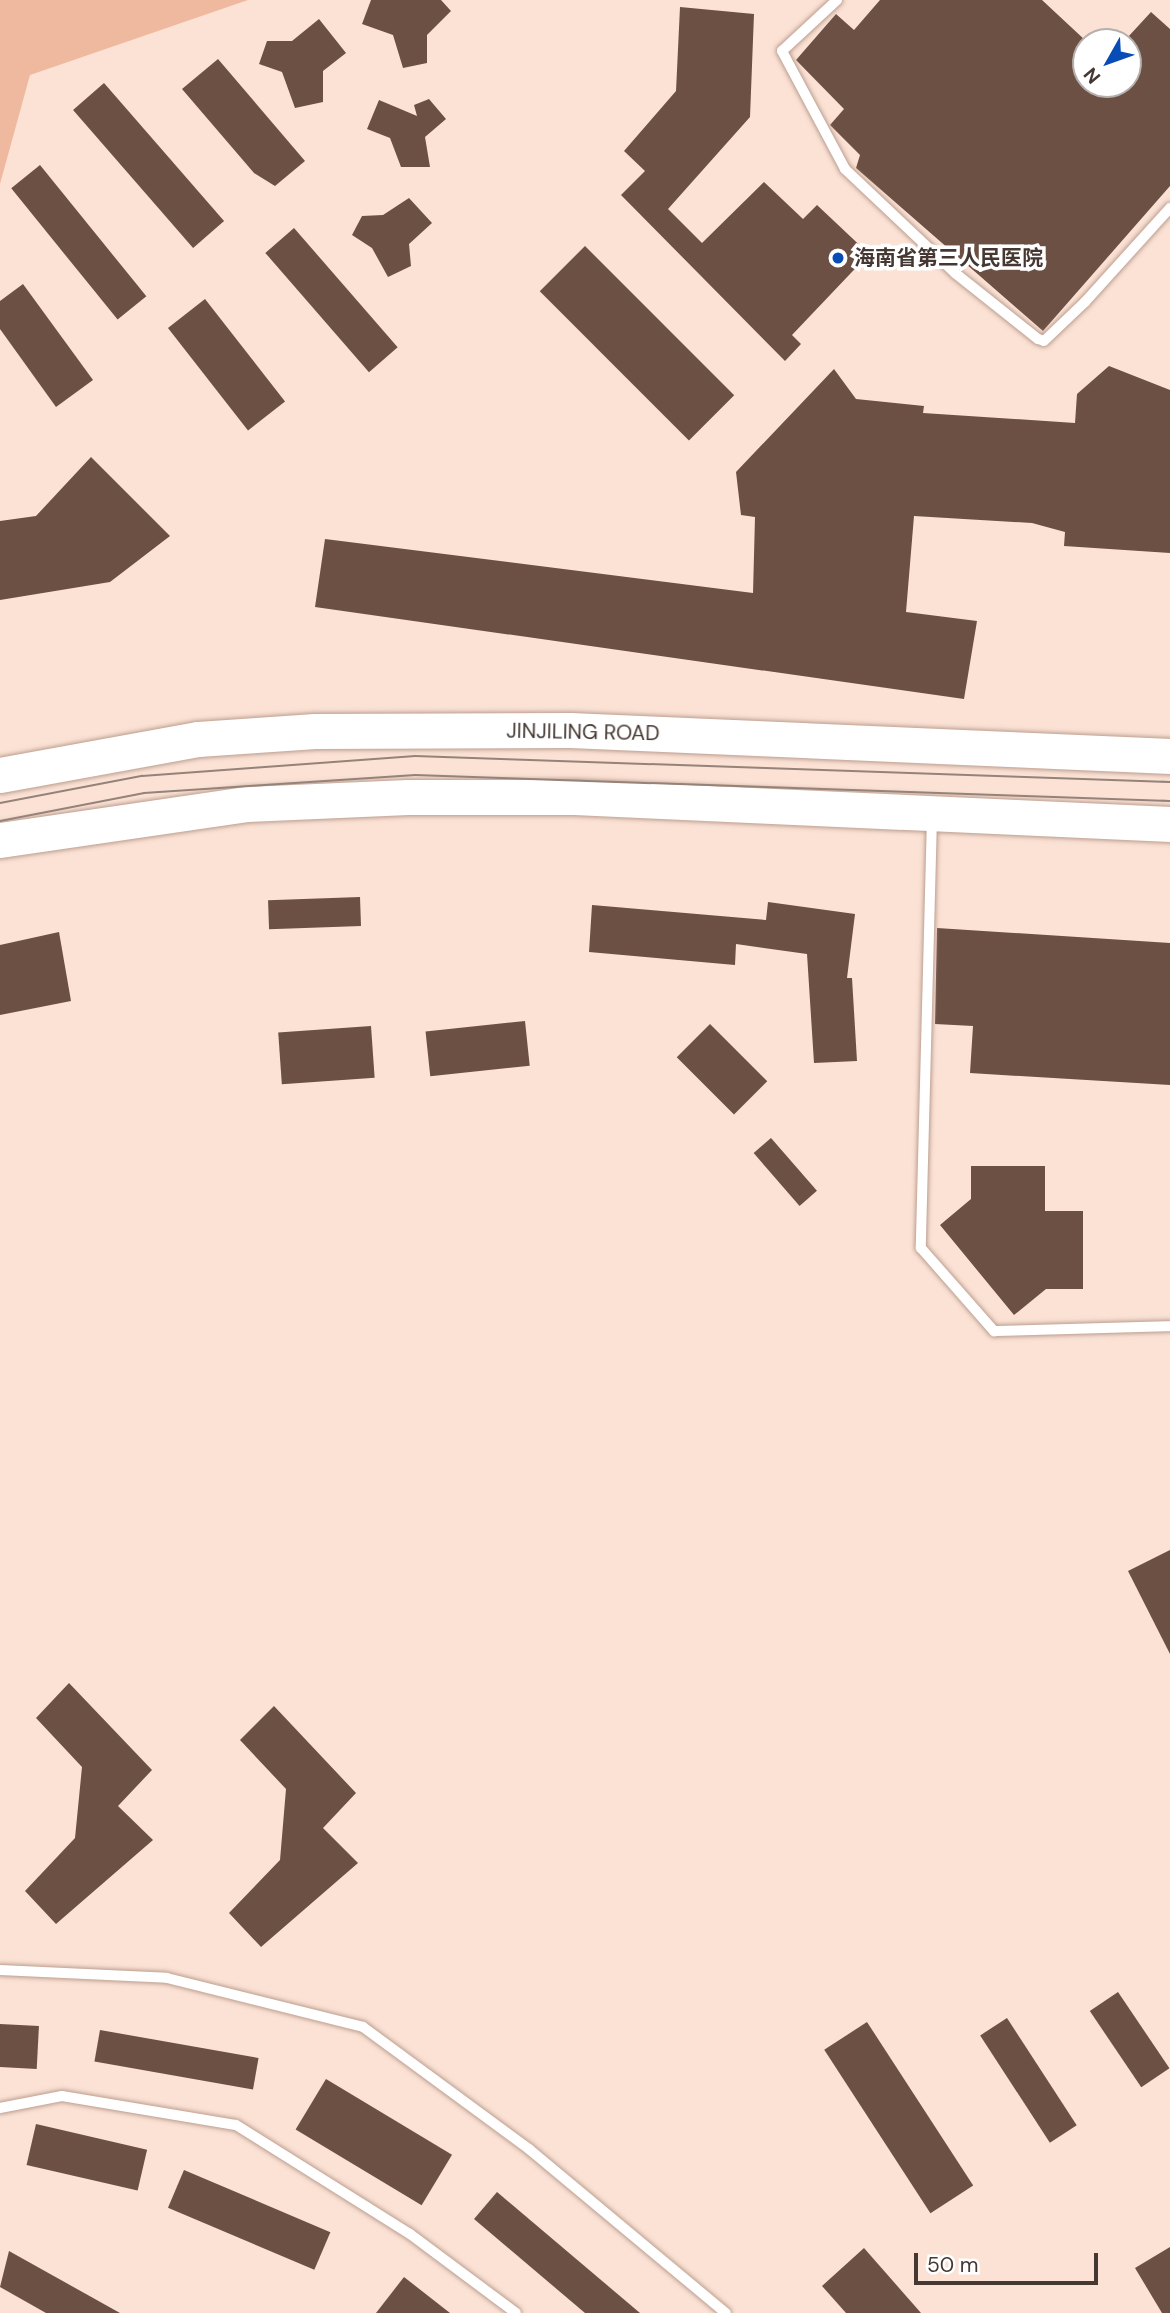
<!DOCTYPE html>
<meta charset="utf-8">
<style>
body{margin:0}
#map{position:relative;width:1170px;height:2313px;overflow:hidden;background:#fbe2d5;font-family:"DM Sans","Noto Sans SC",sans-serif}
div>[style]{position:absolute}
.green>*{inset:0;background:#efb99f}
.building>*{inset:0;background:#6b5043;transform-origin:0 0}
.roads{filter:drop-shadow(0 0 2px #bc9e8f) drop-shadow(0 0 2px #bc9e8f)}
.lane>*{height:10px;margin:-5px;padding:0 5px;transform-origin:5px;border-radius:5px;background:#fff}
.primary>*{height:35px;margin:-17.5px;padding:0 17.5px;transform-origin:17.5px;border-radius:17.5px;background:#fff}
.tram>*{height:2px;margin:-1px;padding:0 1px;transform-origin:1px;border-radius:1px;background:#958279}
.dots>*{width:19px;height:19px;translate:-50% -50%;box-sizing:border-box;border:4px solid #fff;border-radius:50%}
span{translate:-50% -50%;white-space:nowrap;text-align:center;line-height:1.15;-webkit-text-stroke:7px #fff;paint-order:stroke}
.poi-label{font-size:21px;color:#453832;font-weight:700}
.left{translate:0 -50%;text-align:left}
.street-label{font-size:21px;color:#453832}
.north{position:absolute;left:1072px;top:28px;width:70px;height:70px;box-sizing:border-box;background:#fff;border:2px solid #b5afad;border-radius:50%;rotate:230deg;font-size:19px;font-weight:700;line-height:28px;text-align:center;color:#453832}
.north::after{content:'';display:block;margin:auto;width:24px;height:32px;background:#084cb7;clip-path:polygon(50% 0,100% 100%,50% 72%,0 100%)}
.scale{position:absolute;left:914px;top:2253px;width:184px;height:32px;box-sizing:border-box;border:4px solid #453832;border-top:0;padding-left:9px;font-size:21px;line-height:24px;white-space:nowrap;color:#453832;-webkit-text-stroke:5px #fff;paint-order:stroke}
</style>
<div id="map">
<div class="green">
<i style="clip-path:polygon(0 0,248px 0,30px 75px,0 184px)"></i>
</div>
<div class="building">
<i style="clip-path:polygon(371px 0,441px 0,451px 11px,427px 35px,427px 63px,403px 68px,393px 35px,362px 24px)"></i>
<i style="clip-path:polygon(880px 0,1042px 0,1086px 41px,1086px 84px,1128px 84px,1128px 37px,1151px 12px,1170px 29px,1170px 186px,1043px 331px,856px 168px,860px 155px,830px 125px,844px 109px,796px 60px,836px 14px,854px 30px)"></i>
<i style="clip-path:polygon(680px 7px,754px 14px,750px 117px,668px 209px,702px 243px,764px 182px,803px 219px,817px 205px,869px 254px,792px 335px,801px 344px,785px 361px,621px 195px,645px 171px,624px 151px,676px 91px)"></i>
<i style="clip-path:polygon(319px 19px,346px 53px,323px 71px,323px 102px,295px 108px,282px 72px,259px 64px,267px 41px,292px 41px)"></i>
<i style="clip-path:polygon(218px 59px,305px 161px,275px 186px,254px 173px,182px 89px)"></i>
<i style="left:104px;top:83px;width:183px;height:41px;rotate:49deg"></i>
<i style="clip-path:polygon(429px 99px,446px 119px,425px 137px,430px 167px,401px 167px,390px 138px,367px 129px,379px 100px,417px 116px,414px 105px)"></i>
<i style="left:40px;top:165px;width:169px;height:37px;rotate:51deg"></i>
<i style="clip-path:polygon(409px 198px,432px 223px,409px 244px,411px 266px,388px 277px,372px 248px,352px 235px,362px 216px,383px 215px)"></i>
<i style="left:294px;top:228px;width:158px;height:38px;rotate:49deg"></i>
<i style="left:585px;top:246px;width:211px;height:64px;rotate:45deg"></i>
<i style="clip-path:polygon(23px 284px,93px 380px,56px 407px,0 329px,0 301px)"></i>
<i style="left:205px;top:299px;width:130px;height:47px;rotate:52deg"></i>
<i style="clip-path:polygon(1109px 366px,1170px 390px,1170px 553px,1064px 546px,1065px 532px,1032px 523px,914px 516px,906px 612px,977px 621px,964px 699px,315px 607px,325px 539px,753px 593px,755px 517px,741px 515px,736px 472px,834px 369px,856px 399px,924px 406px,923px 413px,1075px 423px,1077px 394px)"></i>
<i style="clip-path:polygon(91px 457px,170px 536px,110px 582px,0 600px,0 521px,36px 516px)"></i>
<i style="left:360px;top:897px;width:29px;height:92px;rotate:88deg"></i>
<i style="clip-path:polygon(768px 902px,855px 914px,847px 978px,852px 978px,857px 1061px,814px 1063px,807px 954px,736px 944px,735px 965px,589px 952px,592px 905px,766px 920px)"></i>
<i style="clip-path:polygon(937px 928px,1170px 943px,1170px 1085px,970px 1073px,973px 1026px,935px 1024px)"></i>
<i style="clip-path:polygon(59px 932px,71px 1001px,0 1015px,0 945px)"></i>
<i style="left:525px;top:1021px;width:45px;height:100px;rotate:84deg"></i>
<i style="left:710px;top:1024px;width:81px;height:47px;rotate:45deg"></i>
<i style="left:371px;top:1026px;width:52px;height:93px;rotate:86deg"></i>
<i style="left:771px;top:1138px;width:70px;height:23px;rotate:49deg"></i>
<i style="clip-path:polygon(971px 1166px,1045px 1166px,1045px 1211px,1083px 1211px,1083px 1289px,1046px 1289px,1014px 1315px,940px 1225px,971px 1199px)"></i>
<i style="clip-path:polygon(1170px 1550px,1170px 1654px,1128px 1571px)"></i>
<i style="clip-path:polygon(69px 1683px,152px 1770px,118px 1806px,153px 1840px,56px 1924px,25px 1891px,75px 1838px,82px 1767px,36px 1718px)"></i>
<i style="clip-path:polygon(274px 1706px,356px 1793px,323px 1828px,358px 1863px,261px 1947px,229px 1913px,280px 1860px,286px 1789px,240px 1740px)"></i>
<i style="left:1118px;top:1992px;width:92px;height:34px;rotate:56deg"></i>
<i style="left:1007px;top:2018px;width:128px;height:32px;rotate:57deg"></i>
<i style="left:867px;top:2022px;width:195px;height:51px;rotate:57deg"></i>
<i style="left:0;top:2024px;width:39px;height:43px;rotate:3deg"></i>
<i style="left:100px;top:2030px;width:161px;height:32px;rotate:10deg"></i>
<i style="left:326px;top:2079px;width:147px;height:59px;rotate:31deg"></i>
<i style="left:36px;top:2124px;width:114px;height:42px;rotate:13deg"></i>
<i style="left:184px;top:2170px;width:159px;height:41px;rotate:23deg"></i>
<i style="clip-path:polygon(497px 2192px,640px 2313px,585px 2313px,474px 2219px)"></i>
<i style="clip-path:polygon(1170px 2247px,1170px 2313px,1162px 2313px,1135px 2268px)"></i>
<i style="clip-path:polygon(864px 2248px,921px 2313px,846px 2313px,822px 2286px)"></i>
<i style="clip-path:polygon(9px 2251px,120px 2313px,46px 2313px,0 2287px)"></i>
<i style="clip-path:polygon(404px 2277px,450px 2313px,376px 2313px)"></i>
</div>
<div class="roads">
<div class="lane">
<i style="left:837px;top:0;width:75px;rotate:137.2deg"></i>
<i style="left:782px;top:51px;width:134px;rotate:61.9deg"></i>
<i style="left:845px;top:169px;width:151px;rotate:43.4deg"></i>
<i style="left:955px;top:273px;width:106px;rotate:38.5deg"></i>
<i style="left:1038px;top:339px;width:6px;rotate:18deg"></i>
<i style="left:1044px;top:341px;width:57px;rotate:-43.6deg"></i>
<i style="left:1085px;top:302px;width:127px;rotate:-47.9deg"></i>
<i style="left:932px;top:817px;width:431px;rotate:91.5deg"></i>
<i style="left:921px;top:1248px;width:111px;rotate:48.7deg"></i>
<i style="left:994px;top:1331px;width:176px;rotate:-1.6deg"></i>
<i style="left:0;top:1970px;width:167px;rotate:2.7deg"></i>
<i style="left:167px;top:1978px;width:202px;rotate:14deg"></i>
<i style="left:363px;top:2027px;width:206px;rotate:36.3deg"></i>
<i style="left:529px;top:2149px;width:256px;rotate:39.8deg"></i>
<i style="left:0;top:2108px;width:63px;rotate:-11deg"></i>
<i style="left:62px;top:2096px;width:176px;rotate:9.5deg"></i>
<i style="left:236px;top:2125px;width:205px;rotate:32.1deg"></i>
<i style="left:410px;top:2234px;width:132px;rotate:36.7deg"></i>
</div>
<div class="primary">
<i style="left:0;top:775px;width:201px;rotate:-10.3deg"></i>
<i style="left:198px;top:739px;width:117px;rotate:-3.9deg"></i>
<i style="left:315px;top:731px;width:255px;rotate:-0.2deg"></i>
<i style="left:570px;top:730px;width:601px;rotate:2.48deg"></i>
<i style="left:0;top:840px;width:250px;rotate:-8.3deg"></i>
<i style="left:247px;top:804px;width:161px;rotate:-2.5deg"></i>
<i style="left:408px;top:797px;width:166px"></i>
<i style="left:574px;top:797px;width:597px;rotate:2.59deg"></i>
</div>
</div>
<div class="tram">
<i style="left:0;top:803px;width:145px;rotate:-10.8deg"></i>
<i style="left:142px;top:776px;width:274px;rotate:-4.2deg"></i>
<i style="left:415px;top:756px;width:755px;rotate:1.97deg"></i>
<i style="left:0;top:821px;width:147px;rotate:-11deg"></i>
<i style="left:144px;top:793px;width:272px;rotate:-3.8deg"></i>
<i style="left:415px;top:775px;width:755px;rotate:1.97deg"></i>
</div>
<div class="dots">
<i style="left:838px;top:258px;background:#084cb7"></i>
</div>
<div class="poi-label">
<span class="left" style="left:854px;top:258px">海南省第三人民医院</span>
</div>
<div class="street-label">
<span style="left:583px;top:732px;rotate:1deg">JINJILING ROAD</span>
</div>
<div class="north">N</div>
<div class="scale">50 m</div>
</div>
